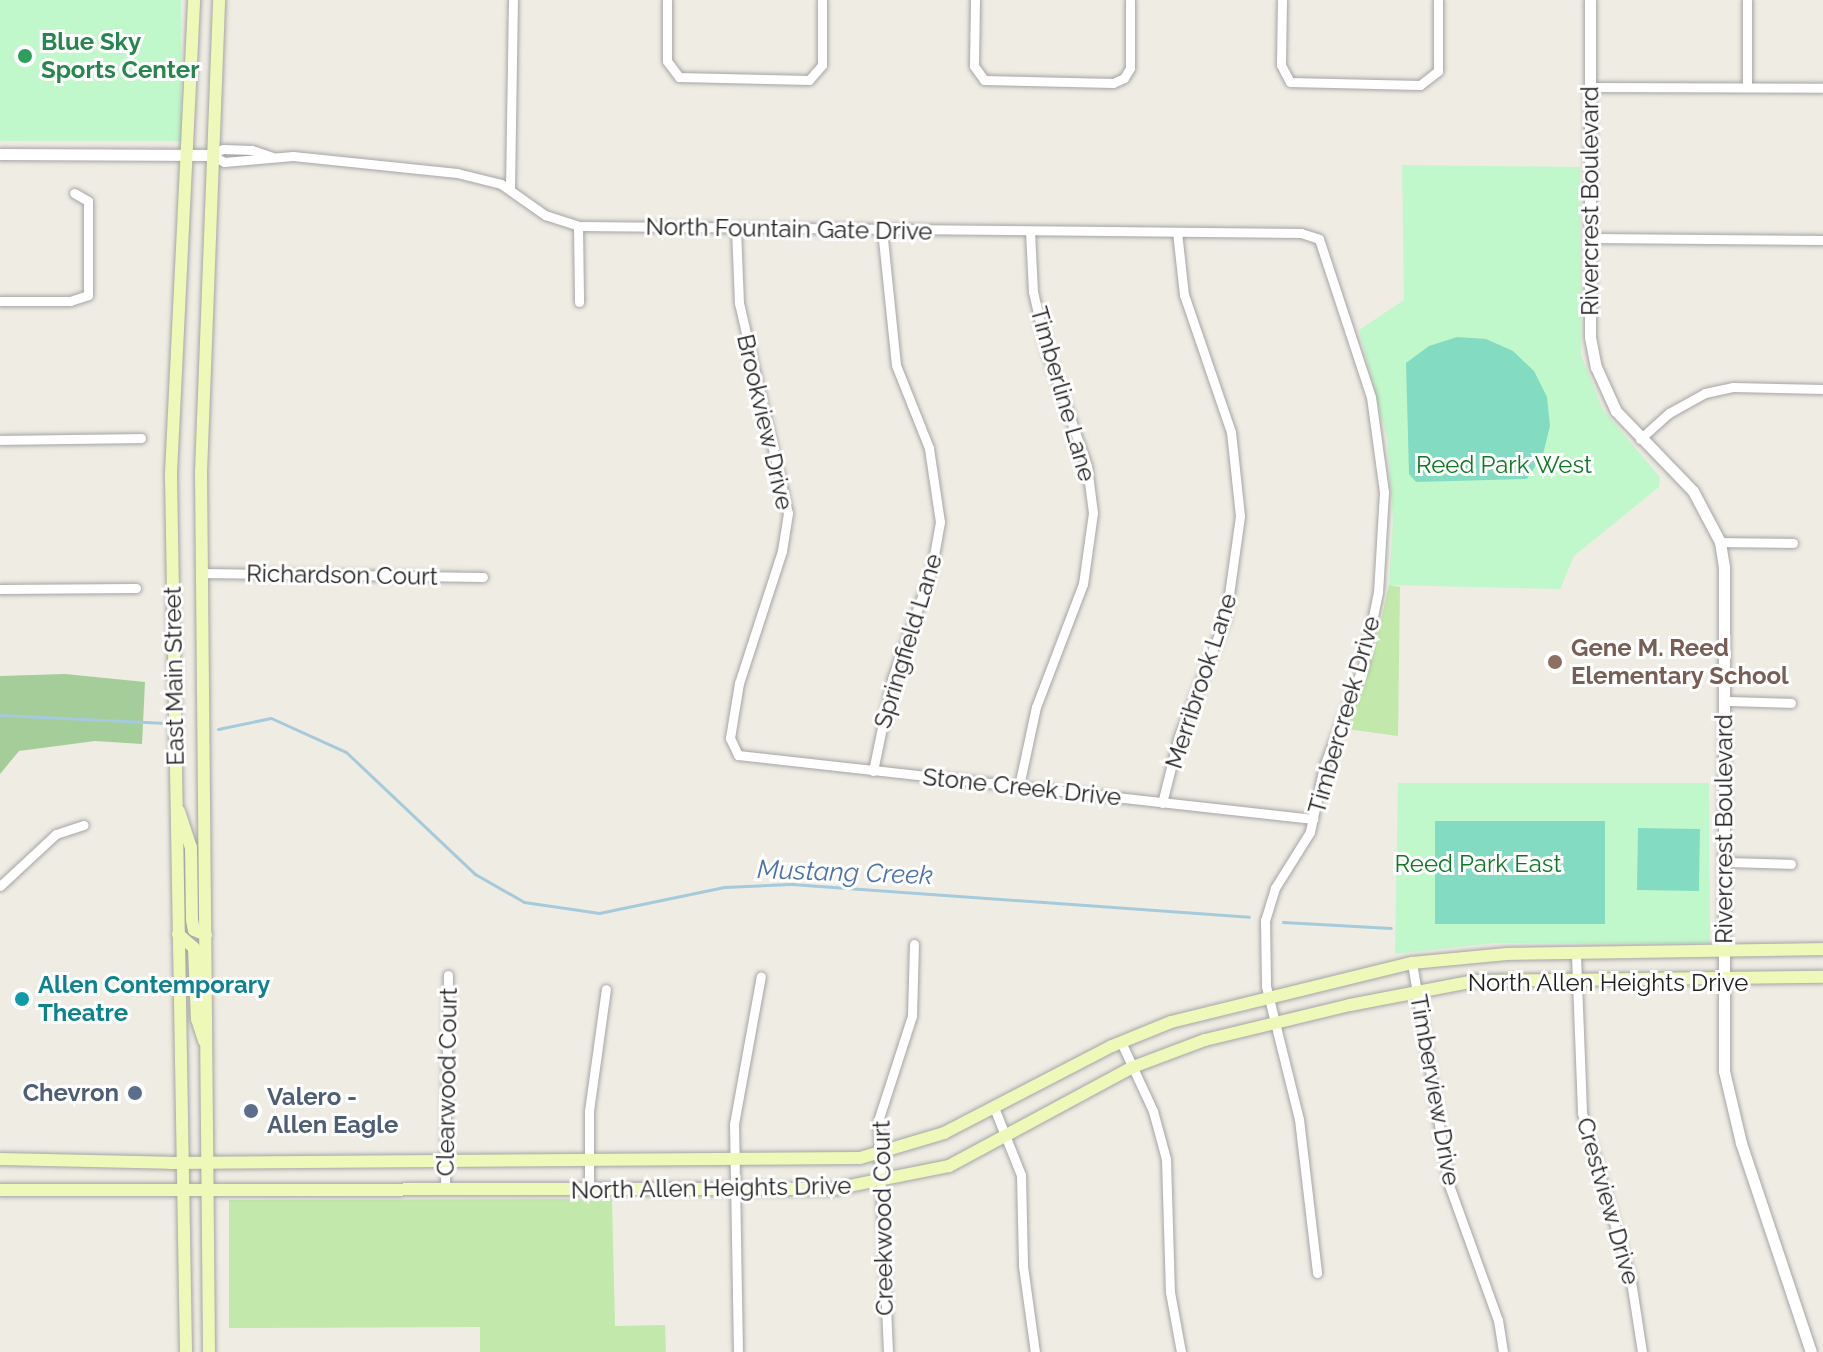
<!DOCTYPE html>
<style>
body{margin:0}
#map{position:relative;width:1823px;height:1352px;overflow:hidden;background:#efece4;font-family:Raleway,sans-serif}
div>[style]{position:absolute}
.grass>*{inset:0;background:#c3e8ab}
.forest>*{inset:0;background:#a4cd99}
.park>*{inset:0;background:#c1f8cb;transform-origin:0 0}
.pitch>*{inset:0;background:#83dcc2;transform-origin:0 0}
.stream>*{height:3px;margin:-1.5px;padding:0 1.5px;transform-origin:1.5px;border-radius:1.5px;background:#a5cadb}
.roads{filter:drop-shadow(0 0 2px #a5a5a5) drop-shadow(0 0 2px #a5a5a5)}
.minor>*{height:9px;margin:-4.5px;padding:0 4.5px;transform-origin:4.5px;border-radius:4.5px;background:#fff}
.tertiary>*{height:11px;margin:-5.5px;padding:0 5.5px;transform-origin:5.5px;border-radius:5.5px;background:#fff}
.secondary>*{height:12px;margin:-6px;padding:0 6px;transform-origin:6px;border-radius:6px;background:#eef8b9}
.dots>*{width:22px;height:22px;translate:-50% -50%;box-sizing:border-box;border:4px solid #fff;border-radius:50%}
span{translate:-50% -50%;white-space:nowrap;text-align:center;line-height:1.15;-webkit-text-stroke:6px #fff;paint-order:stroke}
.leisure-label{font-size:24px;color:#27864d;font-weight:700}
.left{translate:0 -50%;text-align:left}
.street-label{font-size:24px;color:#1e1e1e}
.park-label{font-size:24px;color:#0e7921}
.education-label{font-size:24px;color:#785e54;font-weight:700}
.culture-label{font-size:24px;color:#0d838f;font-weight:700}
.service-label{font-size:24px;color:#4e5e75;font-weight:700}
.right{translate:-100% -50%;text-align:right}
.water-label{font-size:26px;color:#4c72ab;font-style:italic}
</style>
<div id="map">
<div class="grass">
<i style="clip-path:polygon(1389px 585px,1400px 587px,1398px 736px,1347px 729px,1374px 652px)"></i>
<i style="clip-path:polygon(612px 1199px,615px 1326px,665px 1325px,666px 1352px,480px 1352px,480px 1327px,229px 1328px,229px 1200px)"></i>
</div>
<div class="forest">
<i style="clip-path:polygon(65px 674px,145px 682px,142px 744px,95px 741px,19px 751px,0 774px,0 676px)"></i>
</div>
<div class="park">
<i style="left:0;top:0;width:181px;height:141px"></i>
<i style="clip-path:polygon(1402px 165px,1580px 167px,1581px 355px,1603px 410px,1660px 477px,1659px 487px,1574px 556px,1560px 589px,1389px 585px,1393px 520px,1387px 438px,1359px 330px,1404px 300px)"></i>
<i style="clip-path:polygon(1398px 783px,1709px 783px,1710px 943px,1495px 943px,1395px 954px)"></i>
</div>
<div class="pitch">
<i style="clip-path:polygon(1457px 337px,1486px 339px,1513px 351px,1534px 371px,1547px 397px,1550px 426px,1543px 454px,1527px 479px,1416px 482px,1409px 474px,1406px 363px,1429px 346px)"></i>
<i style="left:1435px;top:821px;width:170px;height:103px"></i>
<i style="left:1638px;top:828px;width:62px;height:62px;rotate:1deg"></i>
</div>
<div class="stream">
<i style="left:0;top:715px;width:161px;rotate:2.8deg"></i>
<i style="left:218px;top:729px;width:54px;rotate:-11.7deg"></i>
<i style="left:271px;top:718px;width:82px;rotate:24.4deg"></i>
<i style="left:346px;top:752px;width:178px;rotate:43.4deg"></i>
<i style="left:475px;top:874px;width:56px;rotate:29.7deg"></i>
<i style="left:524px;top:902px;width:76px;rotate:8.3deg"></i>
<i style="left:599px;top:913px;width:129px;rotate:-11.7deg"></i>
<i style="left:725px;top:887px;width:66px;rotate:-2.6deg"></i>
<i style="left:791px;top:884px;width:459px;rotate:4.1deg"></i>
<i style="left:1283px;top:922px;width:108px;rotate:3.2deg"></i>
</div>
<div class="roads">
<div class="minor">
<i style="left:667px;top:0;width:61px;rotate:90deg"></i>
<i style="left:667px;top:61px;width:20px;rotate:53deg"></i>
<i style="left:679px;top:77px;width:130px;rotate:1.3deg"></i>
<i style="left:809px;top:80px;width:20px;rotate:-49deg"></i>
<i style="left:822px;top:65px;width:65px;rotate:-90deg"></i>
<i style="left:975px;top:0;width:66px;rotate:90.9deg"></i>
<i style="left:974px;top:66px;width:17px;rotate:54deg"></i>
<i style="left:984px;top:80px;width:129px;rotate:1.3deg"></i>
<i style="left:1113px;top:83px;width:12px;rotate:-24deg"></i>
<i style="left:1124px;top:78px;width:12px;rotate:-59deg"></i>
<i style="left:1130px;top:68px;width:68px;rotate:-90deg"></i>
<i style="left:1282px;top:0;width:65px;rotate:90.9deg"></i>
<i style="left:1281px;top:65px;width:19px;rotate:62deg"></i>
<i style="left:1290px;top:82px;width:130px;rotate:1.3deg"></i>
<i style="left:1420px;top:85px;width:23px;rotate:-38deg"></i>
<i style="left:1438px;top:71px;width:71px;rotate:-90deg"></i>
<i style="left:1747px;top:0;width:87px;rotate:90deg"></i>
<i style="left:1590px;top:87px;width:233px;rotate:0.2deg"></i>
<i style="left:211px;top:155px;width:15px;rotate:28deg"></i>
<i style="left:224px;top:162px;width:69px;rotate:-5deg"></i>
<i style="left:293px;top:156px;width:165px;rotate:5.9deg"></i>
<i style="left:457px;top:173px;width:45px;rotate:14deg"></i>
<i style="left:501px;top:184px;width:54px;rotate:35.2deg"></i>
<i style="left:545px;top:215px;width:35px;rotate:18deg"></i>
<i style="left:578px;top:226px;width:723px;rotate:0.55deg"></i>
<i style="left:1301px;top:233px;width:19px;rotate:18deg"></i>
<i style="left:1319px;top:239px;width:166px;rotate:71.8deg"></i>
<i style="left:1371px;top:397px;width:96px;rotate:82.2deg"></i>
<i style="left:1384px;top:492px;width:100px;rotate:93.4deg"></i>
<i style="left:1378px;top:592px;width:76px;rotate:101.5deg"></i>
<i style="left:1363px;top:666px;width:107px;rotate:111.3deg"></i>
<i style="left:1324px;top:766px;width:67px;rotate:102deg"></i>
<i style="left:1310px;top:832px;width:66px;rotate:122deg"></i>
<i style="left:1275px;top:888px;width:34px;rotate:107deg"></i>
<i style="left:1265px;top:920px;width:66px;rotate:89.1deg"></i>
<i style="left:1266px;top:986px;width:137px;rotate:76.1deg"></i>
<i style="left:1299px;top:1119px;width:155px;rotate:83.3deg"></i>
<i style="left:211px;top:155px;width:13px;rotate:-27deg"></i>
<i style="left:223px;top:149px;width:29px;rotate:2deg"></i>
<i style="left:252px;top:150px;width:21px;rotate:19deg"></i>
<i style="left:510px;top:189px;width:189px;rotate:-89.1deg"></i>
<i style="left:578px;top:226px;width:76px;rotate:89.2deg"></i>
<i style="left:736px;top:229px;width:74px;rotate:87.7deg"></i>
<i style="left:739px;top:303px;width:216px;rotate:76.9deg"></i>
<i style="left:788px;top:513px;width:38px;rotate:99deg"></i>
<i style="left:782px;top:551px;width:139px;rotate:108deg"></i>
<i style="left:739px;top:683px;width:56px;rotate:99.3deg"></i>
<i style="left:730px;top:738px;width:19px;rotate:65deg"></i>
<i style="left:738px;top:755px;width:579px;rotate:6.35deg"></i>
<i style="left:1590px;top:238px;width:233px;rotate:0.5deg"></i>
<i style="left:0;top:301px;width:70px"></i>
<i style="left:70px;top:301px;width:19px;rotate:-18deg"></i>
<i style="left:88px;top:295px;width:94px;rotate:-90deg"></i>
<i style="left:88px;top:201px;width:16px;rotate:-150deg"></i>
<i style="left:1640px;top:439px;width:39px;rotate:-42deg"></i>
<i style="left:1669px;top:413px;width:41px;rotate:-29.1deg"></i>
<i style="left:1705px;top:393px;width:29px;rotate:-12deg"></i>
<i style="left:1733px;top:387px;width:90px;rotate:1.3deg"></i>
<i style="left:0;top:440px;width:141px;rotate:-0.8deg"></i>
<i style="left:1720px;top:542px;width:73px;rotate:0.8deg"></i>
<i style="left:202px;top:573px;width:281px;rotate:0.8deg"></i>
<i style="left:0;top:589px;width:136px;rotate:-0.4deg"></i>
<i style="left:1725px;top:701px;width:66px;rotate:1.7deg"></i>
<i style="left:873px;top:771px;width:94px;rotate:-78.3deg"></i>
<i style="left:892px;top:679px;width:114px;rotate:-70deg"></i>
<i style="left:931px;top:572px;width:51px;rotate:-79.8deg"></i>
<i style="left:940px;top:522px;width:75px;rotate:-98.5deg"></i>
<i style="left:929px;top:448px;width:89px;rotate:-111.7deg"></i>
<i style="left:896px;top:365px;width:136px;rotate:-95.9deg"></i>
<i style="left:1019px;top:786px;width:81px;rotate:-77.9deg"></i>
<i style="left:1036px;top:707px;width:132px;rotate:-69.1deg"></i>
<i style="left:1083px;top:584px;width:72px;rotate:-82deg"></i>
<i style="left:1093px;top:513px;width:47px;rotate:-97.3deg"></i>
<i style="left:1087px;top:466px;width:121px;rotate:-109.3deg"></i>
<i style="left:1047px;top:352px;width:62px;rotate:-103.1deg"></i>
<i style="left:1033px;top:292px;width:61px;rotate:-92.8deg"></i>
<i style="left:1162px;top:803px;width:69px;rotate:-75.8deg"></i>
<i style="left:1179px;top:736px;width:129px;rotate:-68.6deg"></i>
<i style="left:1226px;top:616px;width:101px;rotate:-82deg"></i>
<i style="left:1240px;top:516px;width:84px;rotate:-96.1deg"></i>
<i style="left:1231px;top:432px;width:145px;rotate:-108.9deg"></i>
<i style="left:1184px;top:295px;width:63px;rotate:-96.3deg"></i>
<i style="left:1724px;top:862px;width:67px;rotate:1.7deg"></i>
<i style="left:0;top:886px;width:76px;rotate:-42.9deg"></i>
<i style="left:56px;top:834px;width:29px;rotate:-18deg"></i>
<i style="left:1576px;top:955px;width:158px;rotate:87.8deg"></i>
<i style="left:1582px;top:1113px;width:175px;rotate:73.7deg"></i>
<i style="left:1631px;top:1281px;width:72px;rotate:81.2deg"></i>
<i style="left:1412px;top:963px;width:225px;rotate:80.5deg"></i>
<i style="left:1449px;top:1185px;width:144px;rotate:70.1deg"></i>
<i style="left:1498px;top:1320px;width:32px;rotate:81deg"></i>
<i style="left:1121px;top:1042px;width:76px;rotate:65.1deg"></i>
<i style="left:1153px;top:1111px;width:50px;rotate:74.8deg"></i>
<i style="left:1166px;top:1159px;width:133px;rotate:88.3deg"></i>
<i style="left:1170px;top:1292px;width:61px;rotate:79.6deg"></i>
<i style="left:995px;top:1110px;width:70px;rotate:68.2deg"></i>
<i style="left:1021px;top:1175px;width:91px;rotate:88.7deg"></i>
<i style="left:1023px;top:1266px;width:87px;rotate:82.1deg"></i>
<i style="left:445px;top:1189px;width:214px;rotate:-89.2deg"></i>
<i style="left:589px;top:1191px;width:80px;rotate:-90deg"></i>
<i style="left:589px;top:1111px;width:123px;rotate:-82.1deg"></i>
<i style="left:738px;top:1352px;width:228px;rotate:-91deg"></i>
<i style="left:734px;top:1124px;width:150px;rotate:-79.7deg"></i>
<i style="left:888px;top:1352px;width:231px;rotate:-92.5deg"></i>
<i style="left:878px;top:1121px;width:110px;rotate:-72.1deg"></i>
<i style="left:912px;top:1016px;width:72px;rotate:-88.4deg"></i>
</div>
<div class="tertiary">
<i style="left:1590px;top:0;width:337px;rotate:90deg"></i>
<i style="left:1590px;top:337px;width:31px;rotate:79deg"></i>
<i style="left:1596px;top:367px;width:48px;rotate:65.6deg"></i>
<i style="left:1616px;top:411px;width:111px;rotate:46.1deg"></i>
<i style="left:1693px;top:491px;width:58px;rotate:62.1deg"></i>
<i style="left:1720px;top:542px;width:25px;rotate:81deg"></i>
<i style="left:1724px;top:567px;width:504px;rotate:90deg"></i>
<i style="left:1724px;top:1071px;width:74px;rotate:76.7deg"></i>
<i style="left:1741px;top:1143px;width:220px;rotate:71.5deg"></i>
<i style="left:0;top:154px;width:211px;rotate:0.3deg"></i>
</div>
<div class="secondary">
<i style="left:179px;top:811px;width:38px;rotate:72deg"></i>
<i style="left:191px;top:847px;width:73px;rotate:89.2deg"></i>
<i style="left:192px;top:920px;width:10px;rotate:79deg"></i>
<i style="left:194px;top:930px;width:13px;rotate:23deg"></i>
<i style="left:178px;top:934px;width:21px;rotate:41deg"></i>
<i style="left:194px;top:948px;width:71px;rotate:87.6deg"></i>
<i style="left:197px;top:1019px;width:23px;rotate:72deg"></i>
<i style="left:0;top:1159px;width:170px;rotate:1.3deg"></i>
<i style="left:170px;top:1163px;width:690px;rotate:-0.42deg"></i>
<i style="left:860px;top:1158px;width:88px;rotate:-16.6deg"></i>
<i style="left:944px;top:1133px;width:189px;rotate:-27.4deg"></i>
<i style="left:1112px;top:1046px;width:64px;rotate:-22.1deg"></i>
<i style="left:1171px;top:1022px;width:248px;rotate:-13.8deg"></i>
<i style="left:1412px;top:963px;width:95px;rotate:-5.4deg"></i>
<i style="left:1507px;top:954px;width:316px;rotate:-0.9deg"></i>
<i style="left:0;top:1190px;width:834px;rotate:-0.07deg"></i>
<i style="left:834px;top:1189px;width:117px;rotate:-11.3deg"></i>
<i style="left:949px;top:1166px;width:209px;rotate:-28.3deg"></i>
<i style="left:1133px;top:1067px;width:77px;rotate:-20.6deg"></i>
<i style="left:1205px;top:1040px;width:149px;rotate:-13.6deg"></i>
<i style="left:1350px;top:1005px;width:127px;rotate:-10.9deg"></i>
<i style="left:1475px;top:981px;width:348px;rotate:-0.7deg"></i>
<i style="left:186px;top:1352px;width:879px;rotate:-90.98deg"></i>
<i style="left:171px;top:473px;width:474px;rotate:-87.2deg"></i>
<i style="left:209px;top:1352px;width:880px;rotate:-90.52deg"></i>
<i style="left:201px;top:472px;width:472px;rotate:-87.8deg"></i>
</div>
</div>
<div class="dots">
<i style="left:25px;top:56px;background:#2e9e5b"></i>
<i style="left:1555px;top:662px;background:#8d6e63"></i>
<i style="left:22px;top:999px;background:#0f9aa8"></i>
<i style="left:135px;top:1093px;background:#5c6f8a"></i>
<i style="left:251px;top:1111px;background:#5c6f8a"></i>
</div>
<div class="leisure-label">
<span class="left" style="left:41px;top:56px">Blue Sky<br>Sports Center</span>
</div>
<div class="street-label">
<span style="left:1590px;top:201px;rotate:-90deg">Rivercrest Boulevard</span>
<span style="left:789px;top:229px;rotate:1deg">North Fountain Gate Drive</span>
<span style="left:1063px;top:394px;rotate:74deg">Timberline Lane</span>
<span style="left:765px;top:422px;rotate:77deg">Brookview Drive</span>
<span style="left:342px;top:575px;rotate:1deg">Richardson Court</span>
<span style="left:908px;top:641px;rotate:-73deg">Springfield Lane</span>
<span style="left:174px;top:676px;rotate:-91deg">East Main Street</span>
<span style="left:1201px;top:681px;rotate:-72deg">Merribrook Lane</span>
<span style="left:1344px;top:715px;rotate:-74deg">Timbercreek Drive</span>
<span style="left:1022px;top:787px;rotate:6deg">Stone Creek Drive</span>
<span style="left:1724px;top:829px;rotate:-90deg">Rivercrest Boulevard</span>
<span style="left:1608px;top:983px">North Allen Heights Drive</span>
<span style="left:447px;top:1082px;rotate:-89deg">Clearwood Court</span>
<span style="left:1435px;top:1090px;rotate:80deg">Timberview Drive</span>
<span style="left:711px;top:1188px;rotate:-1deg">North Allen Heights Drive</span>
<span style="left:1608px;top:1201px;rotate:74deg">Crestview Drive</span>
<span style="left:883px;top:1218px;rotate:-91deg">Creekwood Court</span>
</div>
<div class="park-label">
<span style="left:1504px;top:465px">Reed Park West</span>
<span style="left:1478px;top:864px">Reed Park East</span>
</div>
<div class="education-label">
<span class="left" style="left:1571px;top:662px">Gene M. Reed<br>Elementary School</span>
</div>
<div class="culture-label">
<span class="left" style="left:38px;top:999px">Allen Contemporary<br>Theatre</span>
</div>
<div class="service-label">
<span class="right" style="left:119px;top:1093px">Chevron</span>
<span class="left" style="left:267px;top:1111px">Valero -<br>Allen Eagle</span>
</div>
<div class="water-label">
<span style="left:845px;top:873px;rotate:2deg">Mustang Creek</span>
</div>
</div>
